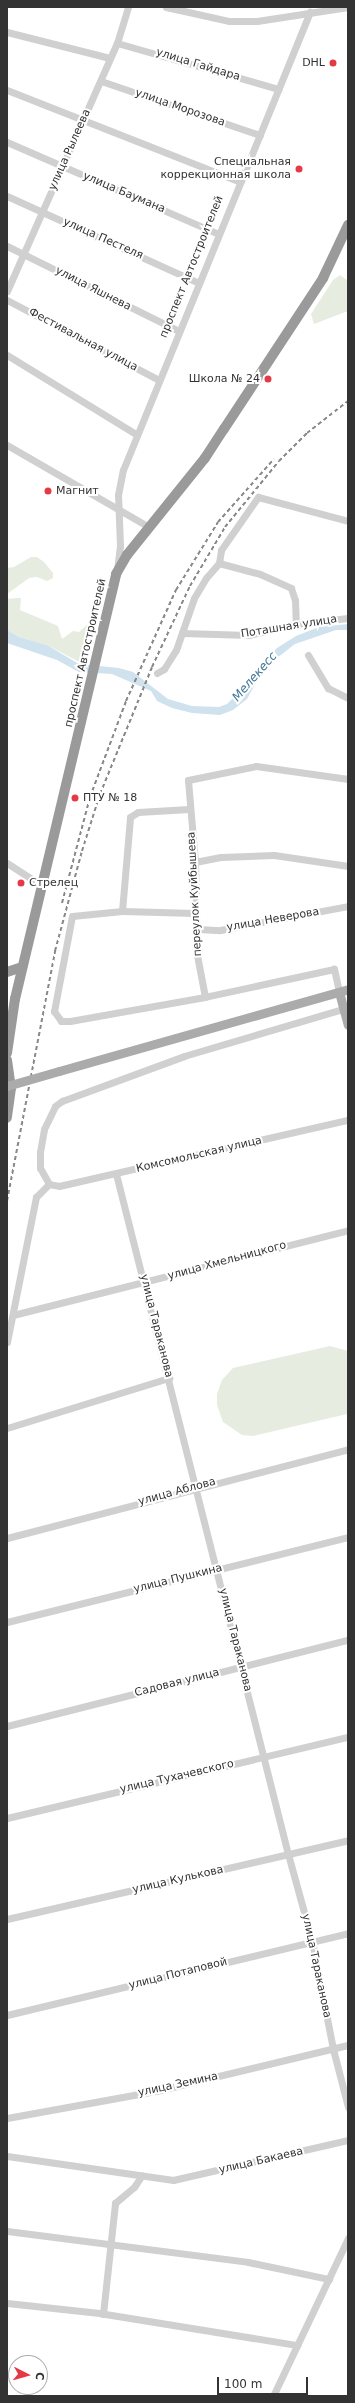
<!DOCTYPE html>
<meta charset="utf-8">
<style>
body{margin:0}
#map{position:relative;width:355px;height:2403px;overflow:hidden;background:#fff;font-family:"DejaVu Sans",sans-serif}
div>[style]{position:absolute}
.green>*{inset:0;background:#e6ecdf}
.water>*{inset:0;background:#cfe2ee}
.minor>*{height:7px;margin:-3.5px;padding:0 3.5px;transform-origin:3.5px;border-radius:3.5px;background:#d0d0d0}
.major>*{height:9px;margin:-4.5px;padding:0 4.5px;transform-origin:4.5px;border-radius:4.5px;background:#ababab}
.highway>*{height:10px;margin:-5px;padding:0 5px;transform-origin:5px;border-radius:5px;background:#9a9a9a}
.rail>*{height:2px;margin-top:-1px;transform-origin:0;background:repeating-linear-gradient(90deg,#888 0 4px,transparent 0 7px)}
.major-bridge>*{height:9px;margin:-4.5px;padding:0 4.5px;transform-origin:4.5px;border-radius:4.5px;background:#ababab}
.dots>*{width:11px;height:11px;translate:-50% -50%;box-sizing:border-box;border:2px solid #fff;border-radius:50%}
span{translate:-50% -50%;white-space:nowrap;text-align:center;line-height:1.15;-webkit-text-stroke:4px #fff;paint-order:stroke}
.poi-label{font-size:11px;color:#333}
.right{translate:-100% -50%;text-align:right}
.left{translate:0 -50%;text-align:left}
.street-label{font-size:11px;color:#333}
.water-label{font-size:12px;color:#3f7597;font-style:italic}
.frame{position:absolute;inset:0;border:8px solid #333;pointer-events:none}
.north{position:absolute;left:8px;top:2355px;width:40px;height:40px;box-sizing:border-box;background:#fff;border:1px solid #adadad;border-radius:50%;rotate:96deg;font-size:11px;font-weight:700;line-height:16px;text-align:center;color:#333}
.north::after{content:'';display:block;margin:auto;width:14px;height:18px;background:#e63946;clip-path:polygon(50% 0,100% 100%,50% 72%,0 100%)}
.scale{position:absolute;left:217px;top:2377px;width:91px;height:18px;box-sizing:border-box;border:2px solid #333;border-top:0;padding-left:5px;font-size:12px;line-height:14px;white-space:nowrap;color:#333;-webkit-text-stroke:3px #fff;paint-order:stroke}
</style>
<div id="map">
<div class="green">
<i style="clip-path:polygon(340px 275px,348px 281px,348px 311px,314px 324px,311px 314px,333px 280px)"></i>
<i style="clip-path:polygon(31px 557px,37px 557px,44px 562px,53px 573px,53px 578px,47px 581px,37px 577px,29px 578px,7px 594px,7px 568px,14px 567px)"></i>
<i style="clip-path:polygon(16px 598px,21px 598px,20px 610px,58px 626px,62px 639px,73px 631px,79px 632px,87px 625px,91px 625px,85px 665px,47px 645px,19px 637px,7px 630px,7px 599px)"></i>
<i style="clip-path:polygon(330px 1346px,348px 1351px,347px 1414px,253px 1436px,242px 1435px,223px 1422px,217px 1405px,217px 1394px,222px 1380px,233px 1368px)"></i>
</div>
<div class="water">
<i style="clip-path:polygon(348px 624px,348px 630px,336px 630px,295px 644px,273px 661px,258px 679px,247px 699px,233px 710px,220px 715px,192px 713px,172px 708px,157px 701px,151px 691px,112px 674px,79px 672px,57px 660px,7px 643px,7px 630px,19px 637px,47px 645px,79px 664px,119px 668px,133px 672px,168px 699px,192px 706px,219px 707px,227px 704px,241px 690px,277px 648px,296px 636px,319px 627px)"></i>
</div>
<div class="minor">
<i style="left:166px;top:7px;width:65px;rotate:12.5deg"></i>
<i style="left:229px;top:21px;width:28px"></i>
<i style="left:257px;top:21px;width:92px;rotate:-8.7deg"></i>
<i style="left:7px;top:32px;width:106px;rotate:14.2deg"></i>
<i style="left:117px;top:43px;width:168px;rotate:15.9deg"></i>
<i style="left:101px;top:81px;width:168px;rotate:18.8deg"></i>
<i style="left:7px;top:90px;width:251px;rotate:21.5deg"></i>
<i style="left:7px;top:142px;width:231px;rotate:23.5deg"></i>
<i style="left:7px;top:196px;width:211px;rotate:24.4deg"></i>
<i style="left:7px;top:246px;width:192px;rotate:26.3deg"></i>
<i style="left:7px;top:291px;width:271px;rotate:-66.1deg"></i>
<i style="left:117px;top:43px;width:38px;rotate:-73deg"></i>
<i style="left:7px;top:300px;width:172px;rotate:27.8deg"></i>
<i style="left:7px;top:355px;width:151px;rotate:31.5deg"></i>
<i style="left:7px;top:445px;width:164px;rotate:30deg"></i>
<i style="left:219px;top:563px;width:42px;rotate:15deg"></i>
<i style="left:260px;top:574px;width:34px;rotate:24deg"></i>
<i style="left:291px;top:588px;width:13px;rotate:72deg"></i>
<i style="left:295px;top:600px;width:24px;rotate:88deg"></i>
<i style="left:117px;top:570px;width:24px;rotate:-83deg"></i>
<i style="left:120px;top:546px;width:51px;rotate:-92.2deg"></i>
<i style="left:118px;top:495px;width:25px;rotate:-79deg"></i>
<i style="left:123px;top:470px;width:495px;rotate:-67.8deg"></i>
<i style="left:182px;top:633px;width:67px;rotate:1.7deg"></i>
<i style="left:249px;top:635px;width:48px;rotate:-13.2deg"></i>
<i style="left:296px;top:624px;width:52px;rotate:-6.6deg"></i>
<i style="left:308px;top:655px;width:39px;rotate:59deg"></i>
<i style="left:328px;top:688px;width:22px;rotate:27deg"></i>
<i style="left:157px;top:673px;width:8px;rotate:-30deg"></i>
<i style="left:164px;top:669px;width:22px;rotate:-58deg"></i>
<i style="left:176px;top:650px;width:55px;rotate:-70.9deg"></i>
<i style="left:194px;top:598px;width:23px;rotate:-59deg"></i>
<i style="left:206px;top:578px;width:20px;rotate:-49deg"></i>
<i style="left:219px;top:563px;width:13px;rotate:-81deg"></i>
<i style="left:221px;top:550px;width:65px;rotate:-55.1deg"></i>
<i style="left:258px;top:497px;width:93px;rotate:14.9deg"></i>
<i style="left:195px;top:862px;width:26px;rotate:-11deg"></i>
<i style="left:221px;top:857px;width:53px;rotate:-2.2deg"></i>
<i style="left:274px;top:855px;width:75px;rotate:8.5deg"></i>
<i style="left:7px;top:863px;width:40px;rotate:32.9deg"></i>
<i style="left:122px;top:911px;width:94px;rotate:-85.1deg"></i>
<i style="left:130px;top:817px;width:9px;rotate:-32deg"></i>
<i style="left:138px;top:812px;width:51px;rotate:-3.4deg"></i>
<i style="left:195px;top:913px;width:73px;rotate:-178.4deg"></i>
<i style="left:122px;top:911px;width:50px;rotate:174.3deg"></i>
<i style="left:72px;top:916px;width:97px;rotate:100.7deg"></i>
<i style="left:54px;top:1011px;width:12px;rotate:55deg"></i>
<i style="left:61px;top:1021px;width:9px"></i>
<i style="left:70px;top:1021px;width:137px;rotate:-10.1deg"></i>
<i style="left:198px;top:929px;width:22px;rotate:3deg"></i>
<i style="left:220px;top:930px;width:130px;rotate:-10.6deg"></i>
<i style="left:339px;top:992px;width:24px;rotate:-102deg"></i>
<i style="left:334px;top:969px;width:132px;rotate:167.8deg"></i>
<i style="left:205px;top:997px;width:43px;rotate:-100.8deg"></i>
<i style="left:197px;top:955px;width:93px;rotate:-91.2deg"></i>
<i style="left:195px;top:862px;width:82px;rotate:-94.9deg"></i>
<i style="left:188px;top:780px;width:69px;rotate:-11.6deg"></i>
<i style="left:256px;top:766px;width:93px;rotate:8deg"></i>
<i style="left:116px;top:1174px;width:701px;rotate:75.81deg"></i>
<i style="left:288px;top:1854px;width:90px;rotate:74.6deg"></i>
<i style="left:312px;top:1941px;width:110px;rotate:79deg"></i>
<i style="left:333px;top:2049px;width:60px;rotate:75.5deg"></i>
<i style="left:49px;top:1184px;width:10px;rotate:11deg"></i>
<i style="left:59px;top:1186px;width:296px;rotate:-12.9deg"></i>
<i style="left:13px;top:1315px;width:346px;rotate:-14.2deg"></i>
<i style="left:7px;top:1342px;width:148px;rotate:-78.7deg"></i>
<i style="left:36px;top:1197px;width:18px;rotate:-45deg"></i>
<i style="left:49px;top:1184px;width:18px;rotate:-119deg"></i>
<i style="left:40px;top:1168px;width:16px;rotate:-90deg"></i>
<i style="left:40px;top:1152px;width:23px;rotate:-80deg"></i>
<i style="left:44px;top:1129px;width:25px;rotate:-64deg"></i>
<i style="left:55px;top:1106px;width:9px;rotate:-36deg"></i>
<i style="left:62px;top:1101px;width:130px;rotate:-20.2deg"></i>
<i style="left:184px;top:1056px;width:166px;rotate:-16.5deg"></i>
<i style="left:7px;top:1428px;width:170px;rotate:-17.2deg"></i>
<i style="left:7px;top:1538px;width:352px;rotate:-14.6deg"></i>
<i style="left:7px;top:1622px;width:351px;rotate:-14deg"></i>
<i style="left:7px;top:1726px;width:352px;rotate:-14.2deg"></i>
<i style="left:7px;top:1818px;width:350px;rotate:-13.4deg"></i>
<i style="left:7px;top:1919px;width:350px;rotate:-13deg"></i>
<i style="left:7px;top:2015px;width:351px;rotate:-13.5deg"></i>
<i style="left:7px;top:2118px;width:151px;rotate:-10.3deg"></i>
<i style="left:156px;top:2091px;width:197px;rotate:-13.5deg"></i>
<i style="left:7px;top:2156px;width:168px;rotate:8.2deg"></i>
<i style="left:173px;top:2180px;width:180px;rotate:-12.9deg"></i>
<i style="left:7px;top:2231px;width:243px;rotate:7.3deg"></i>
<i style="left:248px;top:2262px;width:83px;rotate:11.9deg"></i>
<i style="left:7px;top:2303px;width:93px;rotate:6.2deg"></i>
<i style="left:99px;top:2313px;width:201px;rotate:9.2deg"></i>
<i style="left:103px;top:2314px;width:112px;rotate:-83.8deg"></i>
<i style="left:115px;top:2203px;width:25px;rotate:-40deg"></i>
<i style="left:134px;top:2187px;width:14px;rotate:-56deg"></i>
<i style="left:273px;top:2396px;width:175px;rotate:-64.6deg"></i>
</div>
<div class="major">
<i style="left:339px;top:992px;width:34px;rotate:75deg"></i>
<i style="left:59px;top:1071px;width:300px;rotate:-15.8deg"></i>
</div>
<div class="highway">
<i style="left:7px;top:972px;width:16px;rotate:-18deg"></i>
<i style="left:7px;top:1053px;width:55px;rotate:-81.6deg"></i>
<i style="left:15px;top:999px;width:437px;rotate:-76.6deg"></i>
<i style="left:116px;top:574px;width:22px;rotate:-60deg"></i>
<i style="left:127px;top:555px;width:124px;rotate:-51.2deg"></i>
<i style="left:205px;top:458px;width:35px;rotate:-57deg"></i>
<i style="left:224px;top:429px;width:181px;rotate:-56.7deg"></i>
<i style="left:323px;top:278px;width:59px;rotate:-64.7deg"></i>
<i style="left:7px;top:1060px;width:28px;rotate:82deg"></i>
<i style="left:11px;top:1088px;width:30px;rotate:98deg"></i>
</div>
<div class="rail">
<i style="left:62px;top:903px;width:110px;rotate:-75.2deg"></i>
<i style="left:90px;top:797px;width:103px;rotate:-69.4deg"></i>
<i style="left:126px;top:701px;width:122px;rotate:-65.8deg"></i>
<i style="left:176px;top:590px;width:80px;rotate:-58.3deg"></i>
<i style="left:218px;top:522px;width:84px;rotate:-48.4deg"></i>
<i style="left:7px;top:1201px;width:255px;rotate:-79.1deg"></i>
<i style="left:55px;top:951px;width:104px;rotate:-74.9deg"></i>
<i style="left:82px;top:851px;width:60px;rotate:-72.5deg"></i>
<i style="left:100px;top:794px;width:137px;rotate:-67.7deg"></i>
<i style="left:152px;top:667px;width:89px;rotate:-64.9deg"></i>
<i style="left:190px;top:586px;width:69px;rotate:-59.3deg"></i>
<i style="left:225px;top:527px;width:85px;rotate:-50.7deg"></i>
<i style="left:279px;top:461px;width:40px;rotate:-45deg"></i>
<i style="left:307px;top:433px;width:52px;rotate:-38deg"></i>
</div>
<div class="major-bridge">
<i style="left:7px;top:1086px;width:54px;rotate:-16.1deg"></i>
</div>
<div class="dots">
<i style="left:333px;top:63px;background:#e63946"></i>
<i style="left:299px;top:169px;background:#e63946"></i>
<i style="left:268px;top:379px;background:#e63946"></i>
<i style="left:48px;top:491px;background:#e63946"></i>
<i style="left:75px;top:798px;background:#e63946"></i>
<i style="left:21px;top:883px;background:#e63946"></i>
</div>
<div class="poi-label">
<span class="right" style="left:325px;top:63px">DHL</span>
<span class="right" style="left:291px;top:169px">Специальная<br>коррекционная школа</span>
<span class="right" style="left:260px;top:379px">Школа № 24</span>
<span class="left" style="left:56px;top:491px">Магнит</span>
<span class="left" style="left:83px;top:798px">ПТУ № 18</span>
<span class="left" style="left:29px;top:883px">Стрелец</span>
</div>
<div class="street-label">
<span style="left:198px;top:65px;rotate:17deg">улица Гайдара</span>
<span style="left:180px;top:108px;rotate:19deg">улица Морозова</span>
<span style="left:70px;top:150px;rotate:-66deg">улица Рылеева</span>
<span style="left:124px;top:193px;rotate:23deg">улица Баумана</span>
<span style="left:103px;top:239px;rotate:24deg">улица Пестеля</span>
<span style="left:192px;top:267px;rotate:-68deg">проспект Автостроителей</span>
<span style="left:93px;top:289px;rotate:27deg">улица Яшнева</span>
<span style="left:83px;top:340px;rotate:28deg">Фестивальная улица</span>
<span style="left:289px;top:627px;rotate:-9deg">Поташная улица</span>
<span style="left:86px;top:653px;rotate:-77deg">проспект Автостроителей</span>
<span style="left:195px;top:894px;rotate:-93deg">переулок Куйбышева</span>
<span style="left:273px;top:920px;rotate:-10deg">улица Неверова</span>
<span style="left:199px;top:1155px;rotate:-13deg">Комсомольская улица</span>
<span style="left:227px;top:1261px;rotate:-15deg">улица Хмельницкого</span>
<span style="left:156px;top:1326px;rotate:76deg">улица Тараканова</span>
<span style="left:177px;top:1492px;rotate:-15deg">улица Аблова</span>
<span style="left:178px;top:1579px;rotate:-14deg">улица Пушкина</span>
<span style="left:235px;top:1640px;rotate:76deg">улица Тараканова</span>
<span style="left:177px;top:1683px;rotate:-14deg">Садовая улица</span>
<span style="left:177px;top:1777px;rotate:-13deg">улица Тухачевского</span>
<span style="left:178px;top:1880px;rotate:-13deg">улица Кулькова</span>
<span style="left:316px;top:1966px;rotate:78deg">улица Тараканова</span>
<span style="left:178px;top:1974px;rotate:-14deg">улица Потаповой</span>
<span style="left:178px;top:2085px;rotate:-12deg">улица Земина</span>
<span style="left:261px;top:2161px;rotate:-13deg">улица Бакаева</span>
</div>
<div class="water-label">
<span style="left:255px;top:677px;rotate:-49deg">Мелекесс</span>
</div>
<div class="frame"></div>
<div class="north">С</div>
<div class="scale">100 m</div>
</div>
